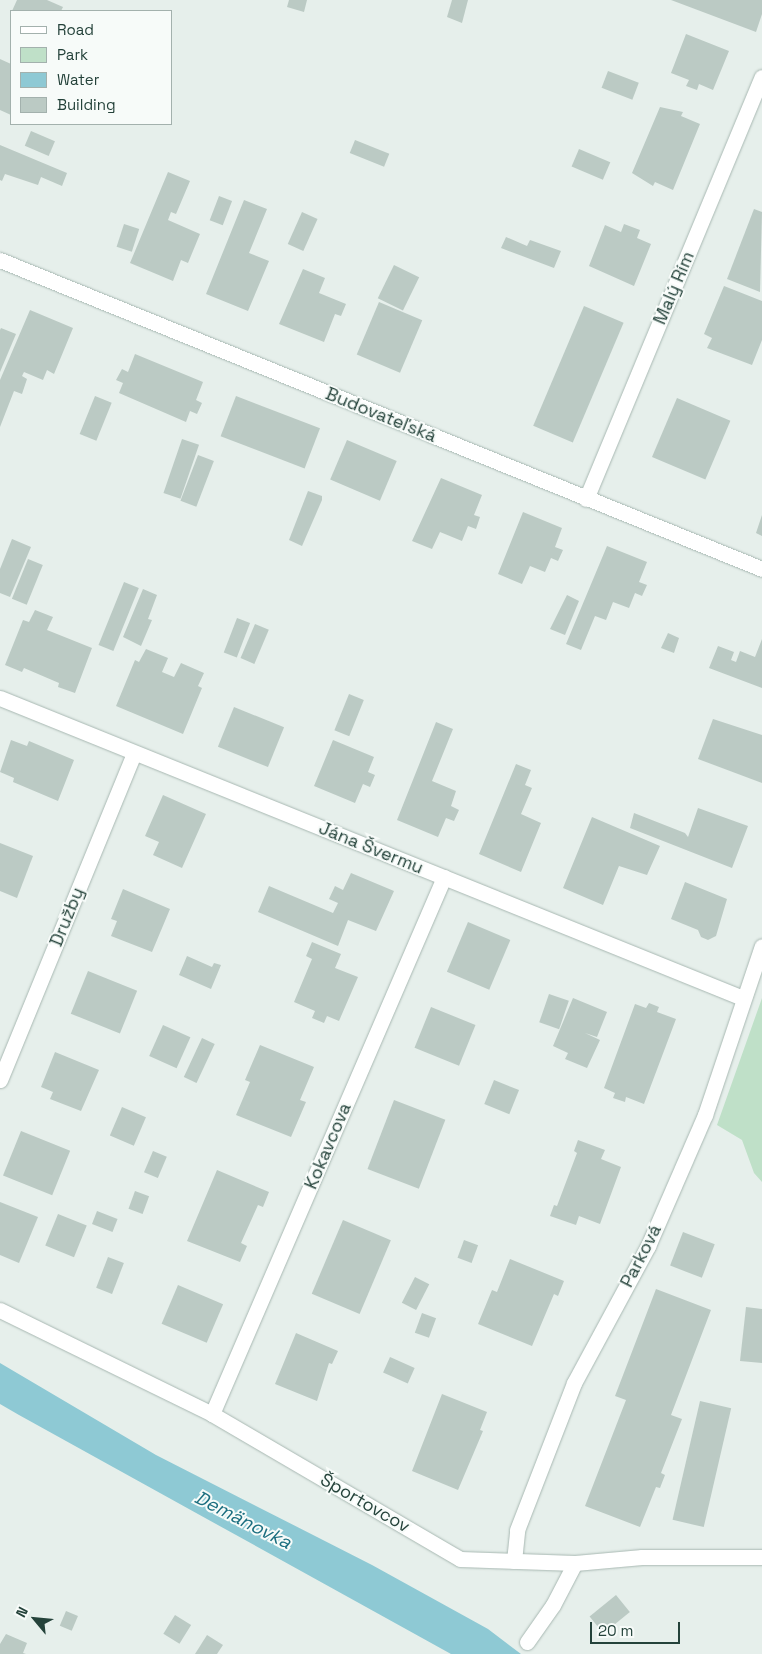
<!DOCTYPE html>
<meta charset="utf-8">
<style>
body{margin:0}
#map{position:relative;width:762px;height:1654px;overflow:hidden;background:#e6efeb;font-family:"Space Grotesk",sans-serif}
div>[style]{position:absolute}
.green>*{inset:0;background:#bfe0c8}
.water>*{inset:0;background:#8ec9d4}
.building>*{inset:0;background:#bbcac4;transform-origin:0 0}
.roads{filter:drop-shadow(0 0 1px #a8b8b2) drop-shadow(0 0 1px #a8b8b2)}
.street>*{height:15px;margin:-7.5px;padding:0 7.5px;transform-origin:7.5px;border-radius:7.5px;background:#fff}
span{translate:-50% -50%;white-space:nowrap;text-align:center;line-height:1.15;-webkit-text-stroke:4px #f7fbf9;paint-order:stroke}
.street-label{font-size:18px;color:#24423a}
.water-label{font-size:19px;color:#1c6f80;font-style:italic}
.legend{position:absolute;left:10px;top:10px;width:162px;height:115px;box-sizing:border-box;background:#f7fbf9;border:1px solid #a3b1ad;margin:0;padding:6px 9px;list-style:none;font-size:15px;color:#24423a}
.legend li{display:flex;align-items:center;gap:10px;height:25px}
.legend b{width:25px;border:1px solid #a3b1ad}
.north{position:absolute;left:10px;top:1594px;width:50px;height:50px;-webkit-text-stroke:4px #f7fbf9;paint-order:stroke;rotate:298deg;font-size:14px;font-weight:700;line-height:20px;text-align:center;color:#24423a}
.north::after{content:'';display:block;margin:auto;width:18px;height:22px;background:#24423a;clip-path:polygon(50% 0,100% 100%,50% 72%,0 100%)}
.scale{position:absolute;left:590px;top:1622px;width:90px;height:22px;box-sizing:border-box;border:2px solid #24423a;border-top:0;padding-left:6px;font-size:15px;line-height:18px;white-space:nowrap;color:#24423a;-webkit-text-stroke:4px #f7fbf9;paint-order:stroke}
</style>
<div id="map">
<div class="green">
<i style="clip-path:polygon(762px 998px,762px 1182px,754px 1173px,742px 1140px,717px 1125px)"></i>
</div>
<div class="water">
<i style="clip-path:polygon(0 1363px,156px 1455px,372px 1565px,488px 1629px,521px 1654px,451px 1654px,19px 1415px,0 1404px)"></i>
</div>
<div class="building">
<i style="clip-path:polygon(17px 0,47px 0,63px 7px,61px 11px,12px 11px)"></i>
<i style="clip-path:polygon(289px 0,307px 0,304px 12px,287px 7px)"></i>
<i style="clip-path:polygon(452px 0,468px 0,462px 23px,447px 17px)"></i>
<i style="clip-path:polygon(671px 0,762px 0,762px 14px,756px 32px)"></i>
<i style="clip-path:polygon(686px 34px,729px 51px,713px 90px,699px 84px,697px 90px,686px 86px,689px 80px,671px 73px)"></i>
<i style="clip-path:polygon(0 59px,11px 64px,11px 115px,0 110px)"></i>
<i style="left:608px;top:71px;width:33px;height:18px;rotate:21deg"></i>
<i style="clip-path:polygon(660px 107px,683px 112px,681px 116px,700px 124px,673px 190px,655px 182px,653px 186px,632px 173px)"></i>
<i style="left:31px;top:131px;width:26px;height:16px;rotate:23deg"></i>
<i style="left:355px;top:140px;width:37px;height:14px;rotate:22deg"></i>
<i style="clip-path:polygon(0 145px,67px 173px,62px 186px,41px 177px,38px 185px,5px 174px,2px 181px,0 180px)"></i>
<i style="left:579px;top:149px;width:34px;height:19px;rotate:23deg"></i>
<i style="clip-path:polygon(168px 172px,190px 181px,176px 214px,171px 212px,168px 220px,200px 234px,188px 263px,181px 260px,173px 281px,130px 263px)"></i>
<i style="left:219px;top:196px;width:14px;height:26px;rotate:21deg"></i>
<i style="clip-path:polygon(244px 200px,267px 209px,249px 253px,269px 261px,248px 311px,206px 294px)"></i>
<i style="clip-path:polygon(754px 209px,762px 212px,760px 292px,727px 279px)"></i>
<i style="left:302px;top:212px;width:17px;height:35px;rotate:24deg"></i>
<i style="left:124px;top:224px;width:16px;height:24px;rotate:18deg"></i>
<i style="clip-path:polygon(624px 224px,640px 230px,637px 238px,651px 244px,634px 286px,589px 266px,605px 225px,621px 232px)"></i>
<i style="clip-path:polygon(506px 237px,527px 246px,530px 240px,561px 251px,554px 268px,501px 248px)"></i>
<i style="left:394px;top:265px;width:28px;height:37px;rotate:26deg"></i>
<i style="clip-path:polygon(303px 269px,325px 278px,319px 293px,346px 304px,341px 316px,335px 314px,324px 342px,279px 324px)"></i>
<i style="clip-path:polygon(724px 286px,762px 301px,762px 340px,752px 365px,707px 348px,712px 338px,704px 334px)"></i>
<i style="left:379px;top:302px;width:47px;height:57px;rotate:23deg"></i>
<i style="left:584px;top:306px;width:43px;height:130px;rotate:23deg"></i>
<i style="clip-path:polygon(30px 310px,73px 328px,54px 374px,47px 370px,43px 380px,24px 372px,22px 376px,27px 379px,22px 394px,14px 391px,0 427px,0 380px)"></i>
<i style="clip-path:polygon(1px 328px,16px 334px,0 372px,0 330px)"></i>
<i style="clip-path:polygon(135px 354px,203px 382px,196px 400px,202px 403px,197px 414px,190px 411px,186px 422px,119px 393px,123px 383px,116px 380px,122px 369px,128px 372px)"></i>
<i style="left:95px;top:396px;width:18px;height:41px;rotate:22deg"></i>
<i style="left:236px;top:396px;width:90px;height:43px;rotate:21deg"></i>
<i style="left:677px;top:398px;width:58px;height:64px;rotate:23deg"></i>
<i style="left:182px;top:439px;width:18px;height:57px;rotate:19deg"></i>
<i style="left:347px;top:440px;width:54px;height:43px;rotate:23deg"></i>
<i style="left:198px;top:455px;width:17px;height:49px;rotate:21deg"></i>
<i style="clip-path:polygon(441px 478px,482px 495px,474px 515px,480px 517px,476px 529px,468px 526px,462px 541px,440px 532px,432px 549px,412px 541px)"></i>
<i style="clip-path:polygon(308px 491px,322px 496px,322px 500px,302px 546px,289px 540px)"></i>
<i style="clip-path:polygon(523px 512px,562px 528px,555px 547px,563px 550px,558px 561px,551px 558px,545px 572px,530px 566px,522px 584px,498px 574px)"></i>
<i style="clip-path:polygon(762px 515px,762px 536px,756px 533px)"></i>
<i style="clip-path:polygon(12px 539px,31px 547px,10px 597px,0 593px,0 569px)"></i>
<i style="clip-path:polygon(607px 546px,647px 562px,639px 582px,647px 585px,642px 596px,635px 593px,629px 608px,613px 602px,606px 620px,595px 616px,581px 650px,566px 644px)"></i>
<i style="left:28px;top:559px;width:16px;height:43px;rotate:22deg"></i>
<i style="left:124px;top:582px;width:16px;height:68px;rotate:22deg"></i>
<i style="clip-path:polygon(143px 589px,157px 595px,148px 619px,152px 620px,141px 646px,123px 637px)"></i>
<i style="clip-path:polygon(567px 595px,579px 601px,565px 635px,550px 629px)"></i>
<i style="clip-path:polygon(35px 610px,53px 617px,47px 630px,92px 648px,75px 693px,58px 687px,59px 683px,24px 668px,22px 672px,5px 665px,23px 620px,29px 622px)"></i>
<i style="left:237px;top:618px;width:14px;height:37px;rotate:21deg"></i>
<i style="left:255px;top:624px;width:15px;height:37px;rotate:23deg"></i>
<i style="clip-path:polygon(668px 633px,679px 638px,674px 653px,661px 648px)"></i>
<i style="clip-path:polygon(762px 639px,762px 688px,709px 668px,718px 646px,734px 652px,731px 660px,736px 662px,740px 651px,755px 657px)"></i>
<i style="clip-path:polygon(146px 649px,168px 658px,162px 672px,174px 677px,181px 663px,204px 673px,198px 686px,202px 688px,183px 734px,116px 706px,135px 660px,139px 662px)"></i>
<i style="left:349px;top:694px;width:16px;height:39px;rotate:22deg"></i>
<i style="left:234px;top:707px;width:54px;height:43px;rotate:22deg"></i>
<i style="clip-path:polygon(713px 719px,762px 735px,762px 783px,698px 759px)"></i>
<i style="clip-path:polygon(436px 722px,453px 729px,432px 781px,456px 791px,451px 806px,459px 810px,454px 821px,446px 818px,438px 837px,397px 820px)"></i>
<i style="clip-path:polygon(11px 740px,27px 746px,29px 741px,74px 760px,58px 801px,13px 782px,14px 778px,0 772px)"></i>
<i style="clip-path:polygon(333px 740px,374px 757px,368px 772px,375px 775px,370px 787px,363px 784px,355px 803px,314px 786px)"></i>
<i style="clip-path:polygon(516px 764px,531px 770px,525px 785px,532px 788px,521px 814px,541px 823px,521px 872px,479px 854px)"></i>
<i style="clip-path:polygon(163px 795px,206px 814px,182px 868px,153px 855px,159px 842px,145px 836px)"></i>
<i style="clip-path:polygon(698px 808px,748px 826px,732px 868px,630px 828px,634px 813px,685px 833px,688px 837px)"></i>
<i style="clip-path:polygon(592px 817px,660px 846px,647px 875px,619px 866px,603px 905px,563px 888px)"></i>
<i style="clip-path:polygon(0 843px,33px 856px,17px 898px,0 891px)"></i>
<i style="clip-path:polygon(351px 873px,394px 891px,376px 931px,348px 920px,338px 946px,258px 912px,269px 886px,333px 913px,338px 903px,329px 899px,335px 886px,343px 890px)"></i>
<i style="clip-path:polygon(685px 882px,727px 899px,716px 936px,708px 940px,701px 937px,698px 930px,671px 919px)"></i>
<i style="clip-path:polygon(123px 889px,170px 909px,152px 952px,111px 936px,117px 921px,111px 919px)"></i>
<i style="left:468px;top:922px;width:46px;height:54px;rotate:23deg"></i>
<i style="clip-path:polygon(312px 942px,341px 954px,335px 968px,358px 977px,339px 1021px,327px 1016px,324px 1023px,312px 1018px,315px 1011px,294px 1002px,312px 959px,306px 956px)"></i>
<i style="clip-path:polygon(187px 956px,212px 967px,214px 963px,221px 965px,211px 989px,179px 975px)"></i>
<i style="left:88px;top:971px;width:53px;height:46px;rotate:22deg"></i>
<i style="left:549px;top:994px;width:21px;height:30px;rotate:19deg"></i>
<i style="clip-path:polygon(573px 998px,607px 1012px,597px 1037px,585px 1033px,600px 1040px,587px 1068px,565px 1059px,568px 1053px,553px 1046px)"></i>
<i style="clip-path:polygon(649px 1003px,659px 1007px,657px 1012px,676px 1019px,644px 1104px,626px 1097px,625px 1102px,613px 1098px,615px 1093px,604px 1088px,635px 1004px,646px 1008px)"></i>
<i style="left:431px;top:1007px;width:48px;height:44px;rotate:22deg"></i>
<i style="left:163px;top:1025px;width:30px;height:34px;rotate:24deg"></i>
<i style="left:202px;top:1038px;width:14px;height:43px;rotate:25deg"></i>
<i style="clip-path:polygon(260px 1045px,314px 1067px,300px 1100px,306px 1102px,291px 1137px,236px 1115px,250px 1082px,245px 1080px)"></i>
<i style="clip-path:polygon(55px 1052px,99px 1070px,81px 1111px,50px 1099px,53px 1092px,41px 1087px)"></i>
<i style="left:494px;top:1080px;width:27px;height:26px;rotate:22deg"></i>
<i style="left:394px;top:1100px;width:55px;height:74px;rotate:21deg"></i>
<i style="left:122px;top:1107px;width:26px;height:31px;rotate:23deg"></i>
<i style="left:21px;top:1131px;width:53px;height:48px;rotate:22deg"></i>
<i style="clip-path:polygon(578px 1140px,605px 1150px,601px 1159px,621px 1167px,600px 1224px,579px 1216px,576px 1225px,550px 1216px,554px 1205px,557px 1206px,577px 1153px,574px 1151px)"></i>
<i style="left:153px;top:1151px;width:15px;height:23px;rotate:23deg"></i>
<i style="clip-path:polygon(217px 1170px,269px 1192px,263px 1207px,258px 1205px,241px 1243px,247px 1246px,240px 1262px,187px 1241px)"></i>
<i style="left:135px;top:1191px;width:15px;height:19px;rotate:20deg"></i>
<i style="clip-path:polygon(0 1202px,38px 1217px,19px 1263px,0 1255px)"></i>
<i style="left:97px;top:1211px;width:22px;height:14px;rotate:21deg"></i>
<i style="left:58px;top:1214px;width:31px;height:34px;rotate:22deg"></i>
<i style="left:343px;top:1220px;width:52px;height:80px;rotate:23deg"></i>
<i style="left:683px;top:1232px;width:34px;height:36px;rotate:21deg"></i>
<i style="left:464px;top:1240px;width:15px;height:19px;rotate:20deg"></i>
<i style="left:108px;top:1257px;width:17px;height:33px;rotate:21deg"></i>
<i style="clip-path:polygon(510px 1259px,564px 1281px,558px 1296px,554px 1294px,532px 1346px,478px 1324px,492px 1290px,497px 1292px)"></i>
<i style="left:415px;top:1277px;width:16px;height:29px;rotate:27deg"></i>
<i style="left:178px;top:1285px;width:49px;height:42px;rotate:23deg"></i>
<i style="clip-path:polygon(656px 1289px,711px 1310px,671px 1415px,682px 1419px,661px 1473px,665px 1475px,660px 1488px,656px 1487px,640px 1527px,585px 1506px,626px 1400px,615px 1396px)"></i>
<i style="clip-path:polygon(746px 1307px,762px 1309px,762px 1363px,740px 1361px)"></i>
<i style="left:422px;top:1313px;width:15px;height:21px;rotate:20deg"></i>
<i style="clip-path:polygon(296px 1333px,338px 1351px,332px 1364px,329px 1363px,317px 1401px,275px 1384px)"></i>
<i style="left:390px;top:1357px;width:27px;height:17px;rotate:24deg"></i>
<i style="clip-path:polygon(442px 1394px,487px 1412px,480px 1430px,483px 1431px,458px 1490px,412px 1471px)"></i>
<i style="left:700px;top:1401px;width:32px;height:122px;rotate:13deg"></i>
<i style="left:616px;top:1595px;width:22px;height:34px;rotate:51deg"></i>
<i style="left:66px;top:1611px;width:13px;height:16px;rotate:23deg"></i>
<i style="left:175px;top:1615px;width:19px;height:22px;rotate:32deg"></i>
<i style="clip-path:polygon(6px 1634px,27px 1643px,23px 1653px,26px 1654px,0 1654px,0 1644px)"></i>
<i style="clip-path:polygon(207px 1635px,223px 1645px,217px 1654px,195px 1654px)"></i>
</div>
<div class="roads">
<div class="street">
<i style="left:0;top:260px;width:822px;rotate:22.07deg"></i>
<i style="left:586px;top:499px;width:457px;rotate:-67.4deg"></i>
<i style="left:0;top:698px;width:801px;rotate:21.99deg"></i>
<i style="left:0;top:1080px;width:353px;rotate:-67.7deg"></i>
<i style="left:0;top:1310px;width:236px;rotate:26.1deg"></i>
<i style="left:212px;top:1414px;width:287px;rotate:30.3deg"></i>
<i style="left:460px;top:1559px;width:115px;rotate:2deg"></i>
<i style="left:575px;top:1563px;width:67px;rotate:-5.1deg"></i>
<i style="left:642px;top:1557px;width:120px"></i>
<i style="left:212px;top:1414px;width:585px;rotate:-66.63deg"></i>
<i style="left:514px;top:1561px;width:31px;rotate:-84deg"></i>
<i style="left:517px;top:1530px;width:158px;rotate:-68.8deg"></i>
<i style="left:574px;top:1383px;width:156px;rotate:-61.6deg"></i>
<i style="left:648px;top:1246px;width:143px;rotate:-66.5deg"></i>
<i style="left:705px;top:1115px;width:178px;rotate:-71.4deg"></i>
<i style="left:527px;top:1642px;width:45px;rotate:-54.9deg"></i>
<i style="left:553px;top:1605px;width:47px;rotate:-62.4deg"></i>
</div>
</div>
<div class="street-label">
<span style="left:674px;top:288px;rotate:-67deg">Malý Rím</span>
<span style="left:381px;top:415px;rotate:22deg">Budovateľská</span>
<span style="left:371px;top:848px;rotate:22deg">Jána Švermu</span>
<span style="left:67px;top:917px;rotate:-68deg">Družby</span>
<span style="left:328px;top:1146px;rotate:-67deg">Kokavcova</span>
<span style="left:641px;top:1256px;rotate:-63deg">Parková</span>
<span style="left:365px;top:1503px;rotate:30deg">Športovcov</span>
</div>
<div class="water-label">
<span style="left:243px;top:1520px;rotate:27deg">Demänovka</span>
</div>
<ul class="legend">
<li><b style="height:6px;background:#fff"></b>Road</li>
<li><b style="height:14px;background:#bfe0c8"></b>Park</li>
<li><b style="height:14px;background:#8ec9d4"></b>Water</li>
<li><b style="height:14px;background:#bbcac4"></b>Building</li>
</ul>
<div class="north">N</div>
<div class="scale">20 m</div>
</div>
